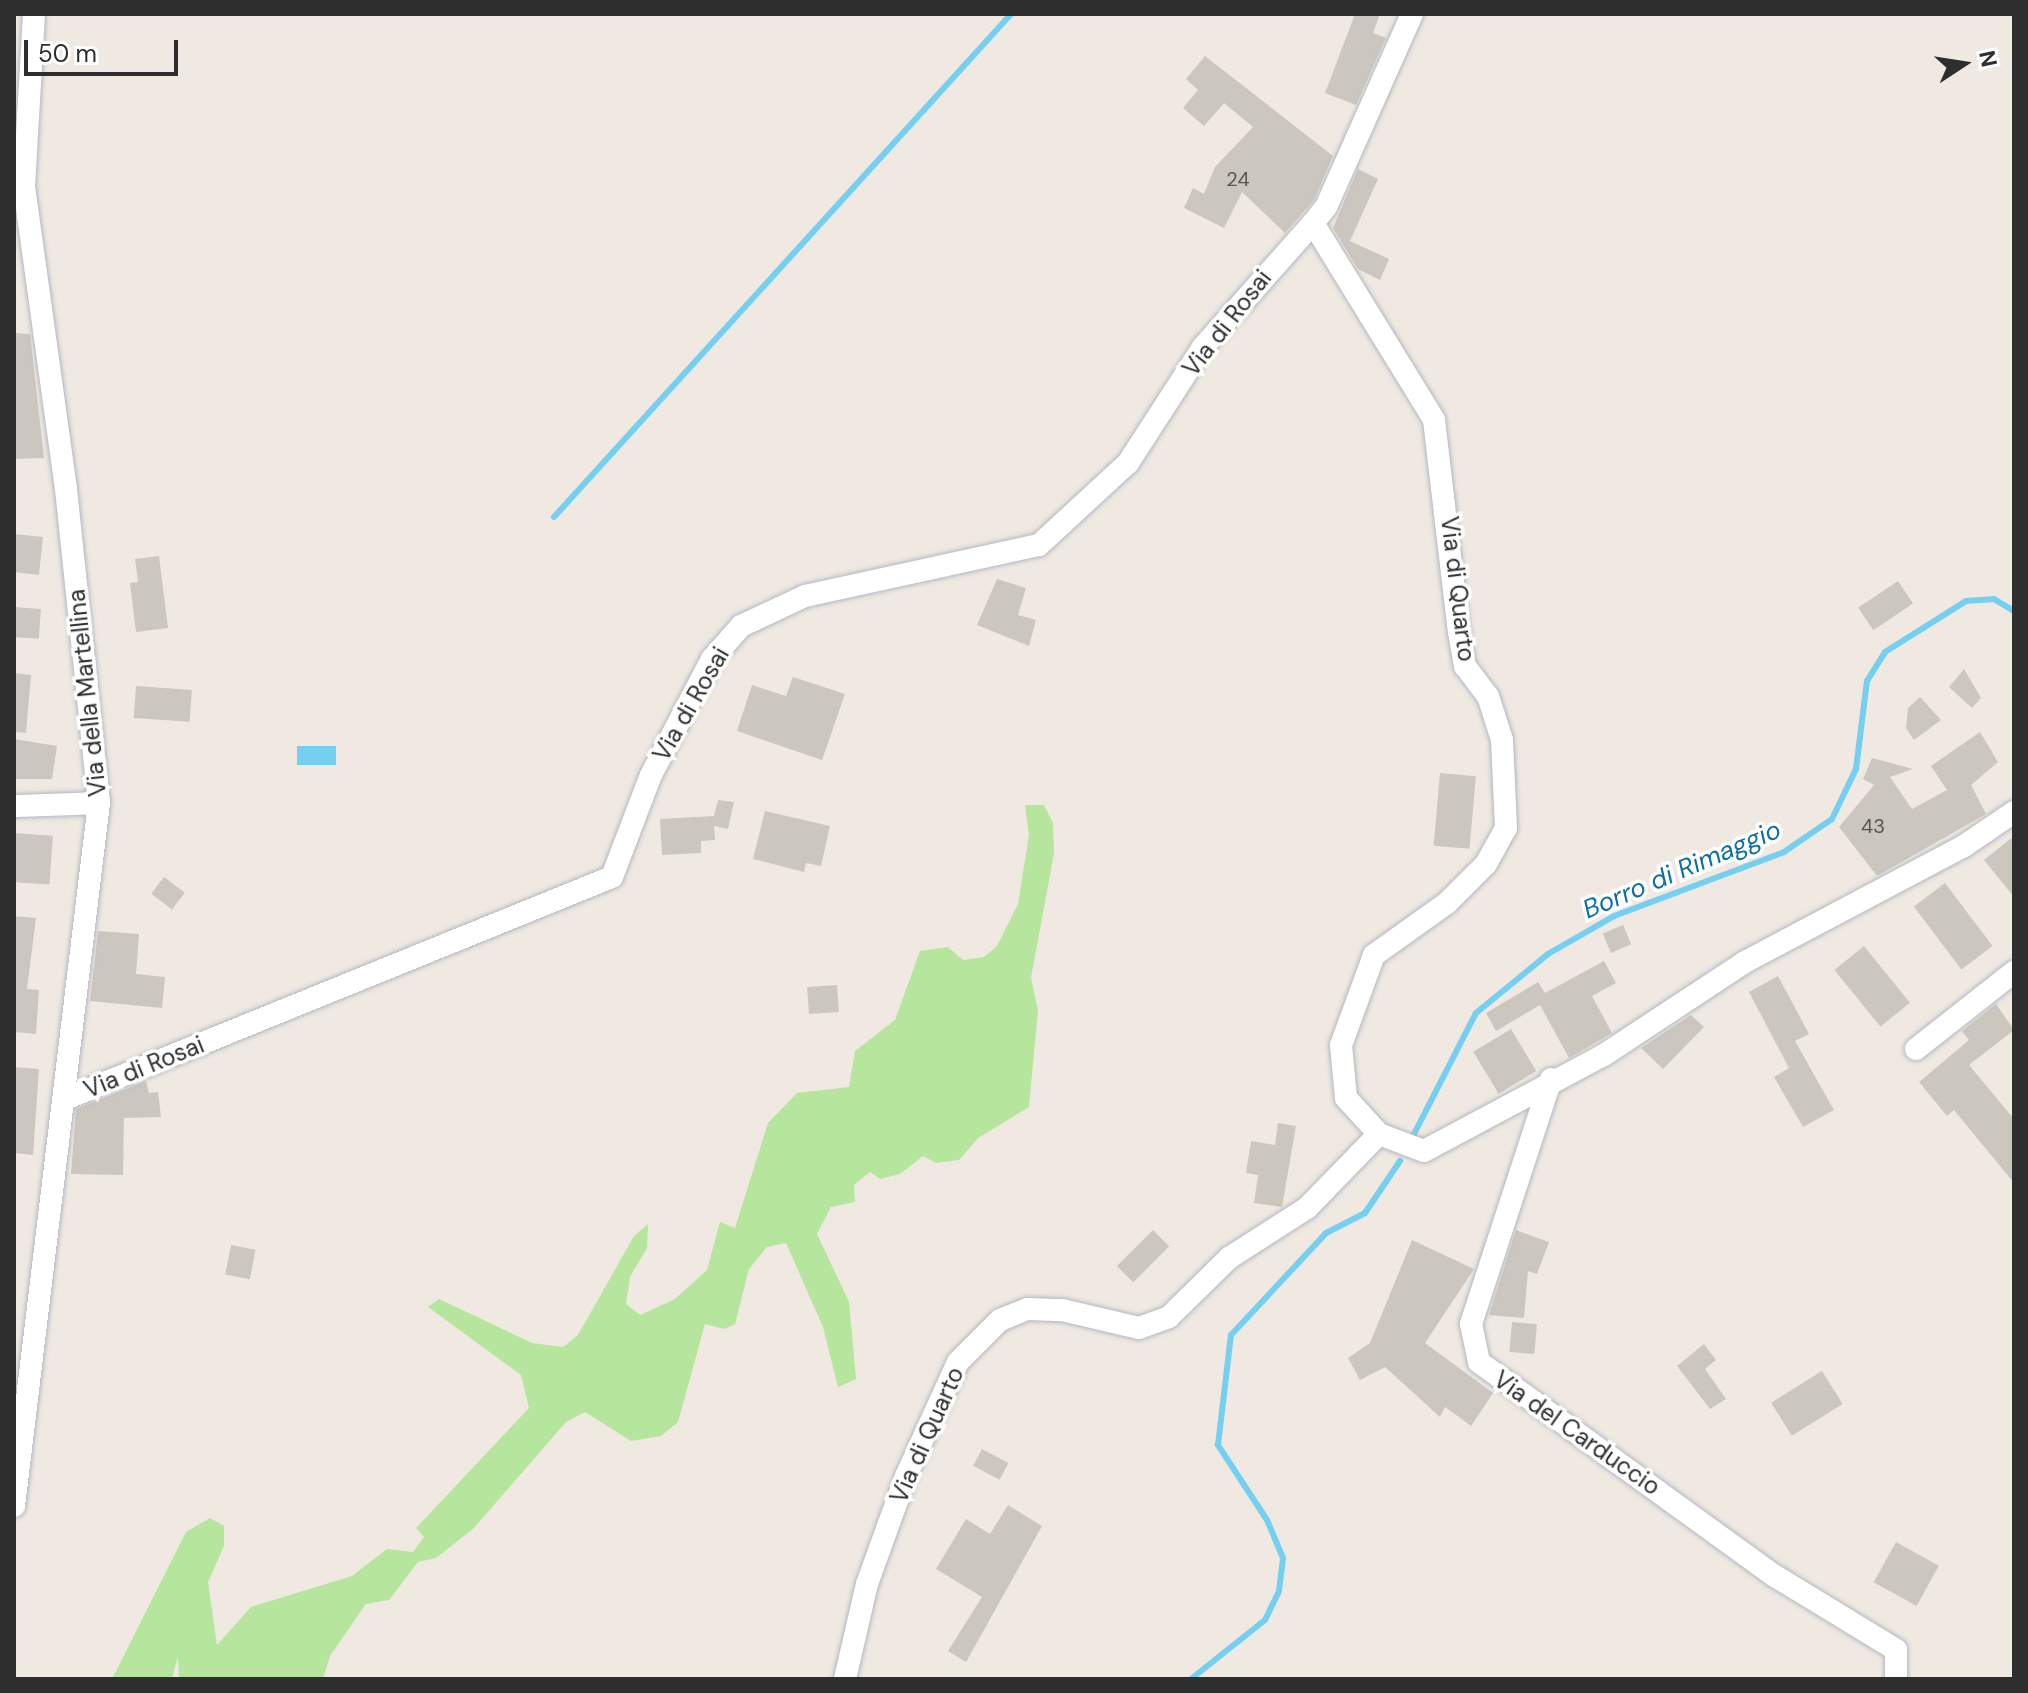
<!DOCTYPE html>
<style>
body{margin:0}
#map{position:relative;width:2028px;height:1693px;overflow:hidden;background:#efe9e1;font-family:"DM Sans",sans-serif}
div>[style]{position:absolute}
.green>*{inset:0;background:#b6e59e}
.water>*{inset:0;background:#75cff0;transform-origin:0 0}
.stream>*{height:6px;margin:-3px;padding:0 3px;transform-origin:3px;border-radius:3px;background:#75cff0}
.building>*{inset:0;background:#cbc7bf;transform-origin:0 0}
.roads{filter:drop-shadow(0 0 2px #b4b7c1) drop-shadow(0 0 2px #b4b7c1)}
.minor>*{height:22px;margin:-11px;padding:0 11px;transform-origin:11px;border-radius:11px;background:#fff}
span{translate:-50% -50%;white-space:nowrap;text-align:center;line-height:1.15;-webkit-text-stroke:7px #fff;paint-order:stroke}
.number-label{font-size:20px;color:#555452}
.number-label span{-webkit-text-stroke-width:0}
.street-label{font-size:24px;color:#2e2e2e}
.water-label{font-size:26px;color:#0d6fa3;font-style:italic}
.frame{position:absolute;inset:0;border:16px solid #2e2e2e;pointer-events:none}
.north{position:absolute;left:1924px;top:24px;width:80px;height:80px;-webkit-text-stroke:6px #fff;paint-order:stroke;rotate:78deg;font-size:22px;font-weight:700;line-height:32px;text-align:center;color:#2e2e2e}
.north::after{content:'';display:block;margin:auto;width:28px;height:36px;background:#2e2e2e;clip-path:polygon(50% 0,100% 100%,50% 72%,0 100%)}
.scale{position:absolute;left:24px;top:40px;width:154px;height:36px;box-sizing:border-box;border:4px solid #2e2e2e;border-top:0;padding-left:10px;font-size:24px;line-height:28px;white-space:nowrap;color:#2e2e2e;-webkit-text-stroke:6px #fff;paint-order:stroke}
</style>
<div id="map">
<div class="green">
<i style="clip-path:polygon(1025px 805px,1044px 805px,1053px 823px,1054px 853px,1031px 978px,1038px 1010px,1029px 1107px,978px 1138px,959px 1160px,936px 1163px,923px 1156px,900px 1174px,880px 1179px,870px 1172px,854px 1185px,855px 1202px,831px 1207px,817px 1234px,849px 1302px,856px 1379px,838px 1387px,823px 1327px,786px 1243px,767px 1247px,749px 1269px,735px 1324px,724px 1329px,705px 1324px,678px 1422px,661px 1436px,631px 1441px,585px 1412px,566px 1422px,474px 1528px,436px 1558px,418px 1562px,389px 1600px,366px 1604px,330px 1656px,323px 1679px,179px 1679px,178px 1656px,172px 1679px,112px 1679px,186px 1532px,210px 1518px,224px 1526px,224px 1546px,208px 1582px,217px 1645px,251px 1607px,352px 1576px,387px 1549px,413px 1552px,424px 1537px,416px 1528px,529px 1408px,521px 1375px,428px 1307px,439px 1299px,532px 1343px,563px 1347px,578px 1335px,634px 1236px,648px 1224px,647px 1248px,630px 1277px,626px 1304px,640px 1315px,675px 1299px,707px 1270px,720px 1222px,735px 1228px,768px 1123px,797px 1093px,849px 1087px,855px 1051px,895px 1020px,920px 951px,948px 947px,963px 960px,984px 957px,997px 946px,1018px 904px,1029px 835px)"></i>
</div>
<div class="water">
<i style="left:297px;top:746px;width:39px;height:19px"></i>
</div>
<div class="stream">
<i style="left:554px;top:517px;width:680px;rotate:-47.74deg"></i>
<i style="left:1413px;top:1136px;width:138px;rotate:-62.9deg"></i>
<i style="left:1476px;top:1013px;width:93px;rotate:-39.3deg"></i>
<i style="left:1548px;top:954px;width:76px;rotate:-29.9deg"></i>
<i style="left:1614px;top:916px;width:182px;rotate:-20.6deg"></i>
<i style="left:1784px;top:852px;width:58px;rotate:-34.5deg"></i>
<i style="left:1832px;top:819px;width:55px;rotate:-64.4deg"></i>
<i style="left:1856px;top:769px;width:89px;rotate:-82.9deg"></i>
<i style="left:1867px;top:681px;width:34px;rotate:-58deg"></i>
<i style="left:1885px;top:652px;width:96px;rotate:-32.2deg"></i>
<i style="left:1966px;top:601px;width:28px;rotate:-4deg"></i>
<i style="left:1994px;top:599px;width:23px;rotate:31deg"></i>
<i style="left:1191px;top:1679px;width:95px;rotate:-38.6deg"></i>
<i style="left:1265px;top:1620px;width:32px;rotate:-64deg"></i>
<i style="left:1279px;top:1591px;width:33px;rotate:-83deg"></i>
<i style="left:1283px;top:1558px;width:41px;rotate:-112.8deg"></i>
<i style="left:1267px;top:1520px;width:90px;rotate:-123.2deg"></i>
<i style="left:1218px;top:1445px;width:111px;rotate:-83.3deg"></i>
<i style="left:1231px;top:1335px;width:139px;rotate:-47deg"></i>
<i style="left:1326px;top:1233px;width:44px;rotate:-27.1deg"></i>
<i style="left:1365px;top:1213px;width:63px;rotate:-56.1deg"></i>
</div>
<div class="building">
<i style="clip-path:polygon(1355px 14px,1380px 14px,1373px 33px,1386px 38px,1356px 105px,1325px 93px)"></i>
<i style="clip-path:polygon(1205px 56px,1333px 156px,1314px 200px,1285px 233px,1242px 192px,1224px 228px,1184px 208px,1193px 188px,1204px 194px,1215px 167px,1253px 127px,1224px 103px,1204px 126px,1183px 108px,1198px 90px,1186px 79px)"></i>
<i style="clip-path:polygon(1358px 169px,1378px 179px,1350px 241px,1389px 259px,1380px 280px,1358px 269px,1333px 228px)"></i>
<i style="clip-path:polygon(14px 333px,30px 334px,44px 458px,14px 459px)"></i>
<i style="clip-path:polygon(14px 534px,43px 537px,39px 575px,14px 572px)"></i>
<i style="clip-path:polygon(159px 556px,168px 628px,136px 632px,130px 583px,138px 582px,135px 559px)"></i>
<i style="clip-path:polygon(997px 579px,1026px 588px,1018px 615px,1036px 620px,1029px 646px,977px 625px)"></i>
<i style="left:1898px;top:581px;width:27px;height:48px;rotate:56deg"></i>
<i style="left:14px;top:607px;width:27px;height:30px;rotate:4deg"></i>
<i style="clip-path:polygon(1964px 669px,1981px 698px,1972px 708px,1949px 687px)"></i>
<i style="clip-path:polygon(14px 673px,31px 675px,26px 733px,14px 732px)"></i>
<i style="clip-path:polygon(793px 677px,845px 694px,822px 760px,737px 731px,752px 685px,786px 696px)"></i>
<i style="left:136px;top:686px;width:56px;height:32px;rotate:4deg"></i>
<i style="clip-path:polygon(1920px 697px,1941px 720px,1914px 740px,1906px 728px,1908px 708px)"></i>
<i style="clip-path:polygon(1980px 732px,1998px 762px,1971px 785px,1986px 814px,1877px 876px,1839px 827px,1874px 785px,1863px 779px,1872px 758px,1913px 769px,1890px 777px,1912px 809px,1947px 790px,1931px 766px)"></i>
<i style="clip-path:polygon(14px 739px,57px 746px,52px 779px,14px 779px)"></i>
<i style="left:1440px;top:773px;width:36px;height:73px;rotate:5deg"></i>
<i style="clip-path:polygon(718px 800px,734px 802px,728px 829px,714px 826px,715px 840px,701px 841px,701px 853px,662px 855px,660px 819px,714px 816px)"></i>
<i style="clip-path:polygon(765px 811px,830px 826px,821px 866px,806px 863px,804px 872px,753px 859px)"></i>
<i style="left:14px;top:833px;width:39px;height:49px;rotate:4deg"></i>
<i style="clip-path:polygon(2014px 836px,2014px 897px,1984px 860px)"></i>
<i style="left:164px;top:877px;width:26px;height:21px;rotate:37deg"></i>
<i style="left:1945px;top:883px;width:79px;height:39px;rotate:53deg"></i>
<i style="clip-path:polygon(14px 916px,36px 918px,27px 989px,39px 990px,36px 1034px,14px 1032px)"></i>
<i style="left:1623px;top:925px;width:21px;height:22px;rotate:67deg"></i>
<i style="clip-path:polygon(98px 931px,139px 934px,136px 974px,165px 977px,162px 1008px,90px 1001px)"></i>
<i style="left:1864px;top:946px;width:73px;height:38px;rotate:51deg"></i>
<i style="clip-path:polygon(1604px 961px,1616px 983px,1592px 996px,1612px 1033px,1569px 1058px,1540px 1005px,1496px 1031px,1486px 1013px,1538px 982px,1545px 993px)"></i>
<i style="clip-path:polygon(1778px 976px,1809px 1034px,1795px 1041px,1834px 1110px,1803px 1127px,1774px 1077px,1789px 1068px,1749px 992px)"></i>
<i style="left:837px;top:985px;width:27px;height:30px;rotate:86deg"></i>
<i style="clip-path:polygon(1996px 1004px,2014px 1030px,1969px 1065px,2014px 1119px,2014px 1183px,1954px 1110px,1947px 1116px,1919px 1082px,1969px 1040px,1962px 1031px)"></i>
<i style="clip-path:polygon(1691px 1015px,1704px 1027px,1663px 1069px,1641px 1048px)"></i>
<i style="left:1511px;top:1029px;width:49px;height:44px;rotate:59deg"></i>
<i style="clip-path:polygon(14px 1067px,39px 1069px,33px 1155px,14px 1153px)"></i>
<i style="clip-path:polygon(146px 1081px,149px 1093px,158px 1092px,161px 1117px,124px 1118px,123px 1175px,71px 1174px,76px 1109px)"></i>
<i style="clip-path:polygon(1278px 1123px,1296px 1126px,1282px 1207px,1254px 1203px,1258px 1175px,1246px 1173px,1251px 1141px,1275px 1145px)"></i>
<i style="left:1153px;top:1230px;width:23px;height:51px;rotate:45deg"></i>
<i style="clip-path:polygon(1516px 1230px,1549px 1242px,1537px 1274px,1528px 1271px,1524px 1318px,1489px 1315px)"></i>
<i style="clip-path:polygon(1412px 1240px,1474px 1269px,1425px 1343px,1493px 1393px,1471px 1426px,1445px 1407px,1440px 1417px,1385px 1367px,1360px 1380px,1348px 1358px,1370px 1343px)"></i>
<i style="left:231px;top:1245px;width:25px;height:30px;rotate:11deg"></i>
<i style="left:1512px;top:1322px;width:25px;height:30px;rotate:5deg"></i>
<i style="clip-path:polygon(1704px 1344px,1716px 1360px,1705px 1369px,1726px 1399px,1710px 1409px,1677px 1366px)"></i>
<i style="left:1822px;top:1371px;width:39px;height:60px;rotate:58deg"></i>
<i style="left:982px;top:1449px;width:30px;height:19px;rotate:28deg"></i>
<i style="clip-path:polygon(1008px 1505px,1042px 1526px,966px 1662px,948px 1651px,982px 1597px,936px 1569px,966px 1519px,990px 1534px)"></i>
<i style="left:1896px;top:1542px;width:49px;height:46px;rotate:29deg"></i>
</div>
<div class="roads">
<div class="minor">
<i style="left:1412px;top:14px;width:211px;rotate:114deg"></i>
<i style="left:1326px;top:207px;width:21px;rotate:129deg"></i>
<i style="left:1313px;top:223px;width:231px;rotate:58.4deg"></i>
<i style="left:1434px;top:420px;width:213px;rotate:83.3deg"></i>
<i style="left:1459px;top:632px;width:35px;rotate:80deg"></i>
<i style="left:1465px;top:666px;width:38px;rotate:53deg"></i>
<i style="left:1488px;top:696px;width:46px;rotate:72.3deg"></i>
<i style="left:1502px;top:740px;width:88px;rotate:87.4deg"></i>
<i style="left:1506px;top:828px;width:41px;rotate:119.1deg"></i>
<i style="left:1486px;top:864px;width:55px;rotate:135deg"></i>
<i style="left:1447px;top:903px;width:90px;rotate:144.5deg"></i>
<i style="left:1374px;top:955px;width:96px;rotate:110.1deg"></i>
<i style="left:1341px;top:1045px;width:53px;rotate:84.6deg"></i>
<i style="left:1346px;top:1098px;width:49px;rotate:47.5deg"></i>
<i style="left:1379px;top:1134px;width:48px;rotate:20.7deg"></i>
<i style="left:1424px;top:1151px;width:204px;rotate:-28.1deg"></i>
<i style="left:1604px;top:1055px;width:169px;rotate:-33.4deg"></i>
<i style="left:1745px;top:962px;width:248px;rotate:-27.9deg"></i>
<i style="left:1964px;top:846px;width:60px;rotate:-34.2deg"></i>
<i style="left:14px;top:806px;width:85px;rotate:-2deg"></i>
<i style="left:1916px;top:1049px;width:125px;rotate:-38.2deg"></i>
<i style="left:1551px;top:1079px;width:258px;rotate:108.1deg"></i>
<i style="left:1471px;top:1324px;width:39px;rotate:78deg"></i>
<i style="left:1479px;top:1362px;width:365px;rotate:35.9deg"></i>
<i style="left:1775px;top:1576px;width:142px;rotate:31.4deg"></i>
<i style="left:1896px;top:1650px;width:29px;rotate:90deg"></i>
<i style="left:65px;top:1099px;width:590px;rotate:-22.09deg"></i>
<i style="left:612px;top:877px;width:109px;rotate:-69.1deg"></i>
<i style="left:651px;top:775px;width:131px;rotate:-62.3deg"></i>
<i style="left:712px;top:659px;width:44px;rotate:-48.7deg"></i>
<i style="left:741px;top:626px;width:71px;rotate:-25.1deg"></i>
<i style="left:805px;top:596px;width:239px;rotate:-12.3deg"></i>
<i style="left:1039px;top:545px;width:121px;rotate:-42.7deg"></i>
<i style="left:1128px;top:463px;width:138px;rotate:-57.1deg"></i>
<i style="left:1203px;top:347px;width:166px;rotate:-48.4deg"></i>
<i style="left:14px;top:1506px;width:708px;rotate:-83.11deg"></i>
<i style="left:99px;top:803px;width:316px;rotate:-96deg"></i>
<i style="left:66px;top:489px;width:305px;rotate:-97.9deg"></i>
<i style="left:24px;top:187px;width:173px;rotate:-86.7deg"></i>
<i style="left:845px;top:1679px;width:98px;rotate:-77deg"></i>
<i style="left:867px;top:1584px;width:115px;rotate:-70.1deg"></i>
<i style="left:906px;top:1476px;width:125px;rotate:-65.5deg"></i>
<i style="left:958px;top:1362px;width:59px;rotate:-45deg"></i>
<i style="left:1000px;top:1320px;width:29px;rotate:-22deg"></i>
<i style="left:1027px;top:1309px;width:35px;rotate:2deg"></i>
<i style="left:1062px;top:1310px;width:79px;rotate:13.2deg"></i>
<i style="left:1139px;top:1328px;width:32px;rotate:-20deg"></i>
<i style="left:1169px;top:1317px;width:84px;rotate:-44.5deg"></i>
<i style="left:1229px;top:1258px;width:93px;rotate:-32.7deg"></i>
<i style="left:1307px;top:1208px;width:103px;rotate:-45.8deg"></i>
</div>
</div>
<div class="number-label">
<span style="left:1238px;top:179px">24</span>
<span style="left:1873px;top:826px">43</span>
</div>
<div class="street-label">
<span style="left:1227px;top:323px;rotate:-52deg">Via di Rosai</span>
<span style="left:1458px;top:589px;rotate:83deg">Via di Quarto</span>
<span style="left:87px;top:693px;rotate:-96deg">Via della Martellina</span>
<span style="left:691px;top:704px;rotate:-60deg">Via di Rosai</span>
<span style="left:144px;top:1067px;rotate:-22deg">Via di Rosai</span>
<span style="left:1577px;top:1433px;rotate:35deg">Via del Carduccio</span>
<span style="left:927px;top:1435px;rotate:-66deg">Via di Quarto</span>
</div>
<div class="water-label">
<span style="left:1682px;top:870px;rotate:-23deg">Borro di Rimaggio</span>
</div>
<div class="frame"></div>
<div class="north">N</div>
<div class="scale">50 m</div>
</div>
